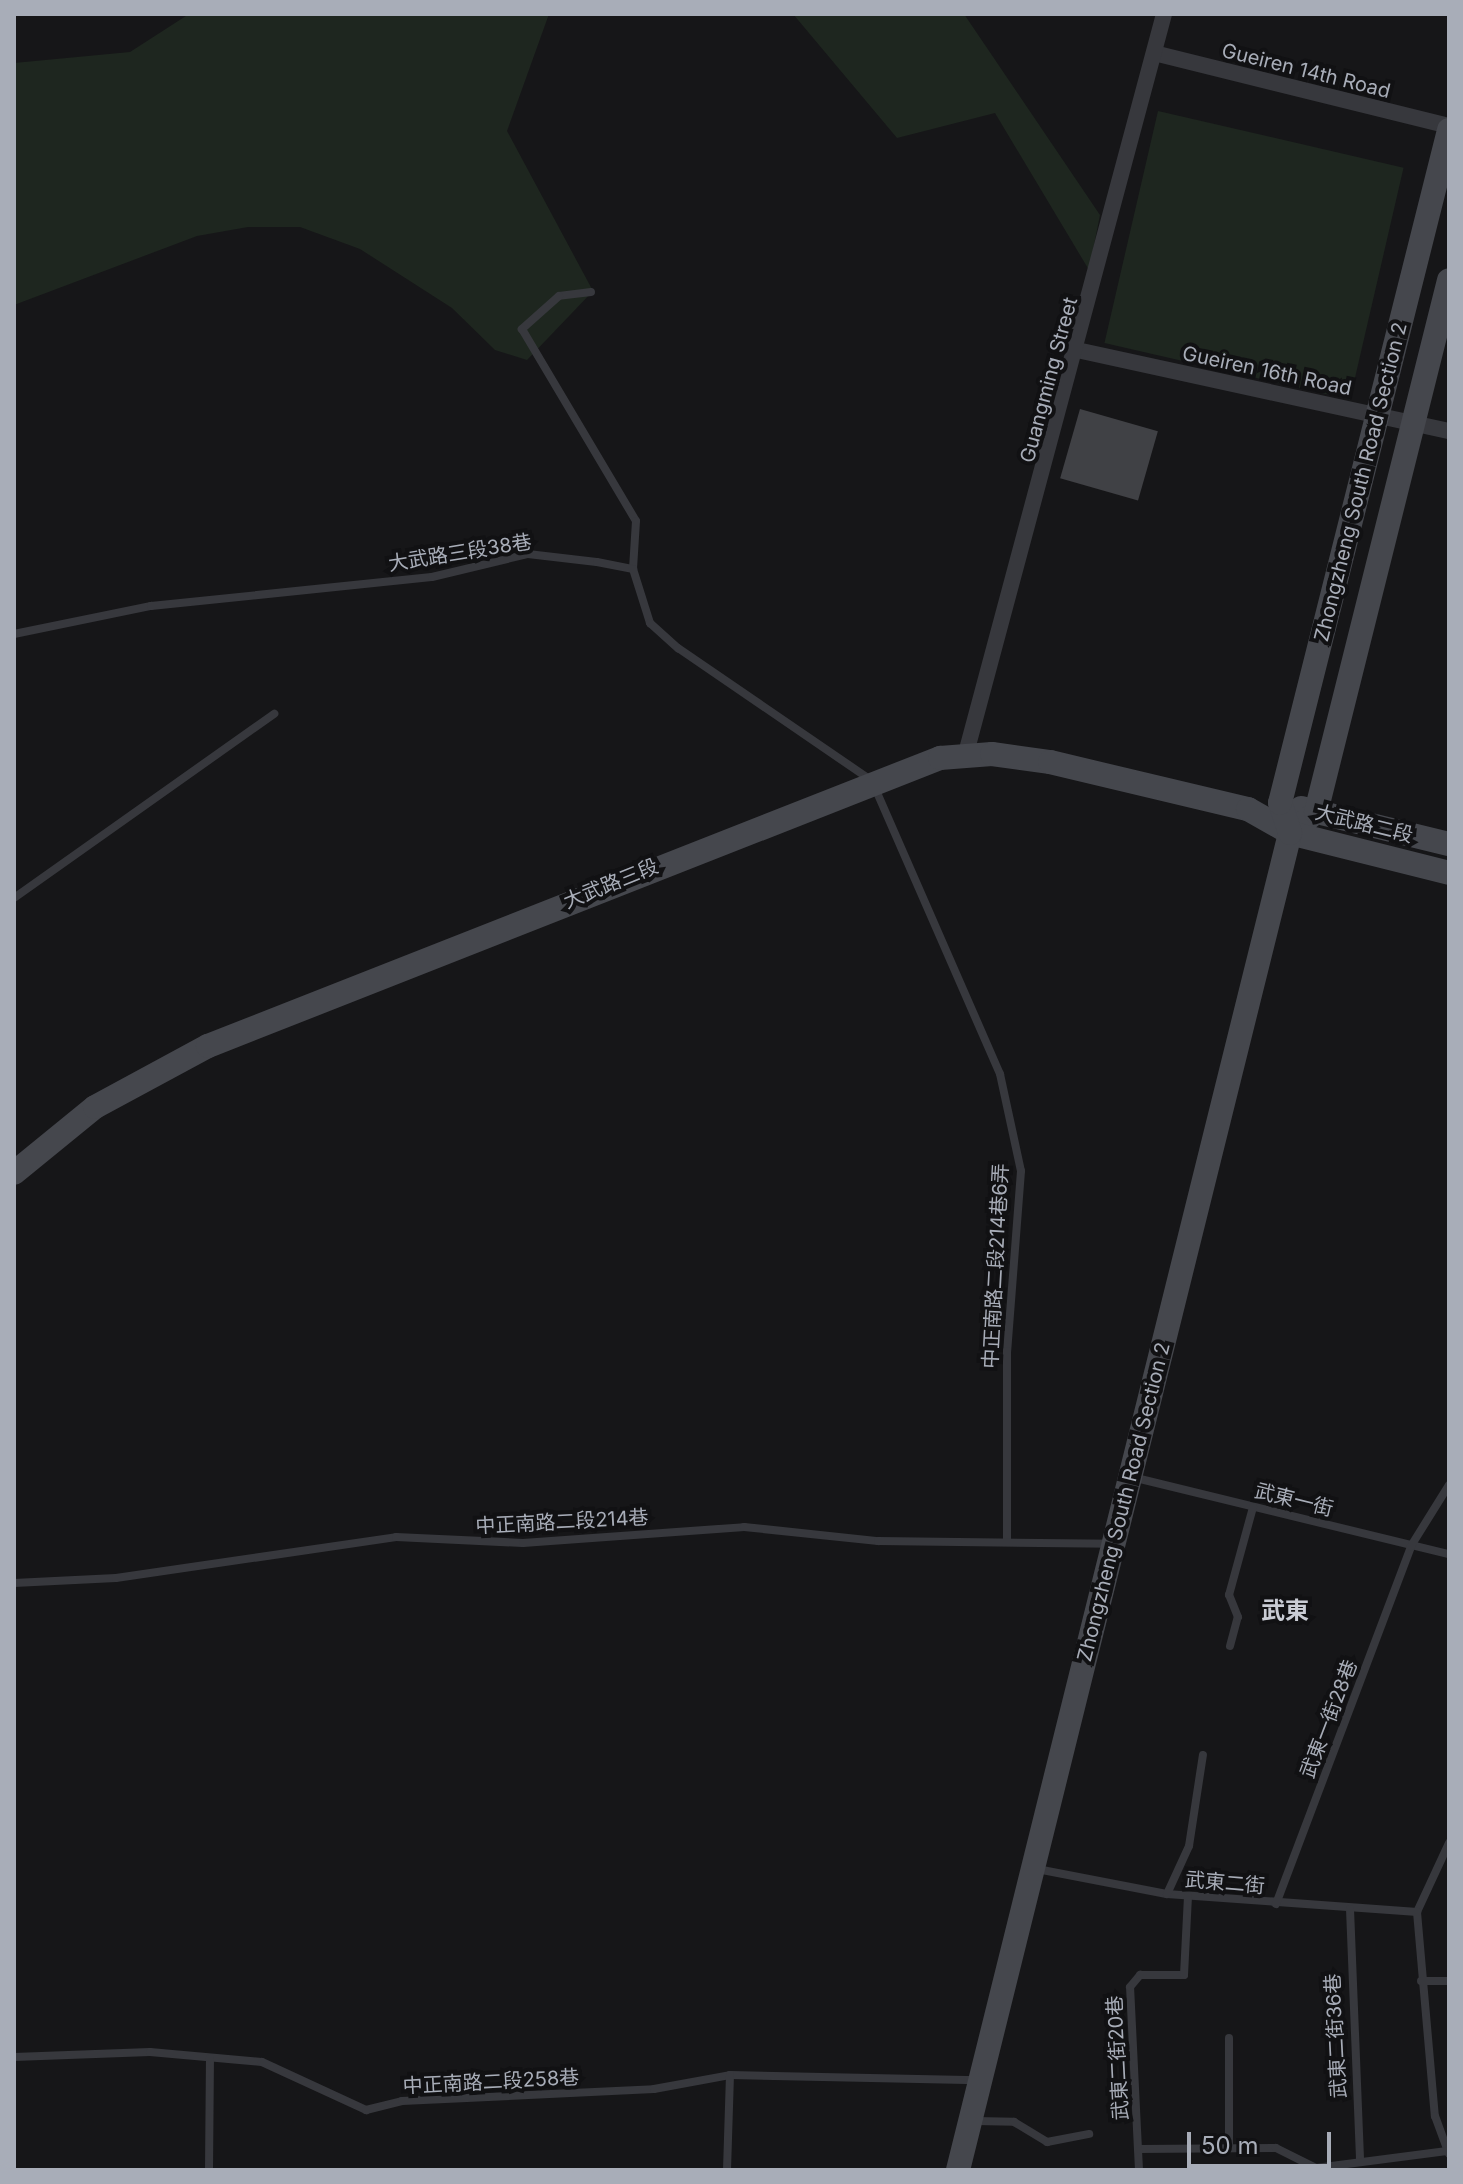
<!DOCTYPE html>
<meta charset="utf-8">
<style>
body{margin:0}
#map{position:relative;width:1463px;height:2184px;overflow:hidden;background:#161618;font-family:Inter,"Noto Sans TC",sans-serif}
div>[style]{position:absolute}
.green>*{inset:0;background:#1e261f;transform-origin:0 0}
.building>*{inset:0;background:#404145;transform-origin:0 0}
.lane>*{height:8px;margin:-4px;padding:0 4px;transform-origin:4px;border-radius:4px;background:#37383d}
.street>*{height:16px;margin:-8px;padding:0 8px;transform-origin:8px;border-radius:8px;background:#37383d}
.secondary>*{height:24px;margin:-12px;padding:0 12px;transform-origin:12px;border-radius:12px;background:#45474d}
span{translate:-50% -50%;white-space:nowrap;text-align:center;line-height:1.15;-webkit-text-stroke:8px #111113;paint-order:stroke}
.street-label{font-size:20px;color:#a8adb8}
.quarter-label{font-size:24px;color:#c9ccd4;font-weight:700}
.frame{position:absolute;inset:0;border:16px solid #a8adb8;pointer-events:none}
.scale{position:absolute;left:1187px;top:2132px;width:144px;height:36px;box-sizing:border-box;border:4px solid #a8adb8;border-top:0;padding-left:10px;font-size:24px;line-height:28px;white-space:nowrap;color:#a8adb8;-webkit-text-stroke:6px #111113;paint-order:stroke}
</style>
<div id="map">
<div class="green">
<i style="clip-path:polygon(189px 14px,549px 14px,507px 131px,593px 291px,527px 360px,495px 350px,452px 308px,360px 249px,300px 227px,248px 227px,197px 236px,14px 305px,14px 63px,130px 52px)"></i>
<i style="clip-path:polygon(793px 14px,964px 14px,1100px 215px,1089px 270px,995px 113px,897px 138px)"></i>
<i style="left:1158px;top:111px;width:252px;height:238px;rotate:13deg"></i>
</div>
<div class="building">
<i style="left:1080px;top:409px;width:81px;height:72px;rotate:16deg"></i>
</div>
<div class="lane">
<i style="left:591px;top:292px;width:32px;rotate:173deg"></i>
<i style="left:559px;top:296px;width:50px;rotate:138.3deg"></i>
<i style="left:522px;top:329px;width:223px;rotate:59.3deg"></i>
<i style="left:636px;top:521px;width:48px;rotate:93.6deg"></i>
<i style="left:14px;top:634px;width:140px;rotate:-11.6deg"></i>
<i style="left:151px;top:606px;width:282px;rotate:-5.9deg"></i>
<i style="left:432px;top:577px;width:99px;rotate:-13.5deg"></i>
<i style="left:528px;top:554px;width:69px;rotate:6.6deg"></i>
<i style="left:597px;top:562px;width:37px;rotate:11deg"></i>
<i style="left:633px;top:569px;width:57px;rotate:72.5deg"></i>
<i style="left:650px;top:623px;width:38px;rotate:42deg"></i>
<i style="left:678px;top:648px;width:235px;rotate:34.4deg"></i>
<i style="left:872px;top:781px;width:320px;rotate:66.4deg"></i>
<i style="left:1000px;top:1074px;width:99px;rotate:77.8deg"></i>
<i style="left:1021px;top:1171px;width:181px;rotate:94.4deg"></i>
<i style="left:1007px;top:1351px;width:191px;rotate:90deg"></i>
<i style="left:14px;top:898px;width:319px;rotate:-35.3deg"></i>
<i style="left:1132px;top:1477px;width:326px;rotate:13.7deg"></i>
<i style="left:14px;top:1583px;width:102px;rotate:-2.8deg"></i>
<i style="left:116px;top:1578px;width:283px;rotate:-8.3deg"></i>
<i style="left:396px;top:1537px;width:127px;rotate:2.7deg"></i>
<i style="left:523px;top:1543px;width:222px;rotate:-4.1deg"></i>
<i style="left:744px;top:1527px;width:135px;rotate:6deg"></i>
<i style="left:878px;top:1541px;width:234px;rotate:0.7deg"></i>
<i style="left:1230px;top:1646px;width:30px;rotate:-75deg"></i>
<i style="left:1238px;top:1617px;width:24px;rotate:-112deg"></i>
<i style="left:1229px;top:1595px;width:91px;rotate:-74.7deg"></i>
<i style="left:1449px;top:1843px;width:76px;rotate:114.9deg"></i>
<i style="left:1417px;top:1912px;width:205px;rotate:85deg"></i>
<i style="left:1435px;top:2116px;width:40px;rotate:69.8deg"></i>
<i style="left:1037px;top:1869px;width:132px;rotate:10.9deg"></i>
<i style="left:1167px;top:1894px;width:251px;rotate:4.1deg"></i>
<i style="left:1167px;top:1894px;width:53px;rotate:-65.4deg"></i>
<i style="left:1189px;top:1846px;width:92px;rotate:-81.3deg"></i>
<i style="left:1276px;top:1904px;width:383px;rotate:-69.3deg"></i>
<i style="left:1411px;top:1546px;width:72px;rotate:-58.1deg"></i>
<i style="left:1350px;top:1909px;width:252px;rotate:87.7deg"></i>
<i style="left:1421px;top:1981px;width:28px"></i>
<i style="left:1229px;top:2038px;width:107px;rotate:90deg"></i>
<i style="left:14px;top:2057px;width:136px;rotate:-2.1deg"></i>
<i style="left:150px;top:2052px;width:112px;rotate:5.1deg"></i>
<i style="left:262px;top:2062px;width:115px;rotate:24.8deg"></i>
<i style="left:366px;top:2110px;width:37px;rotate:-14deg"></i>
<i style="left:402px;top:2101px;width:252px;rotate:-2.7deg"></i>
<i style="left:654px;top:2089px;width:77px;rotate:-10.4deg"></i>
<i style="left:730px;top:2075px;width:249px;rotate:1.2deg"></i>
<i style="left:975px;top:2121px;width:39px;rotate:1deg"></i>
<i style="left:1014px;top:2122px;width:39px;rotate:31deg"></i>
<i style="left:1047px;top:2142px;width:43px;rotate:-10.8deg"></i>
<i style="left:1138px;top:2149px;width:138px;rotate:-0.4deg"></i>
<i style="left:1276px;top:2148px;width:45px;rotate:26.6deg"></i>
<i style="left:1316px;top:2168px;width:132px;rotate:-7.4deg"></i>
<i style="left:209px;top:2170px;width:112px;rotate:-89.5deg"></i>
<i style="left:727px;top:2170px;width:95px;rotate:-88.2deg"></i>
<i style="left:1139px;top:2170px;width:183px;rotate:-92.8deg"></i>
<i style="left:1130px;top:1987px;width:16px;rotate:-50deg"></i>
<i style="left:1140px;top:1975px;width:44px"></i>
<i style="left:1184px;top:1975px;width:79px;rotate:-87.1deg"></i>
</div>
<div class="street">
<i style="left:1154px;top:53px;width:304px;rotate:13.9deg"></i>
<i style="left:1077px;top:350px;width:381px;rotate:12.3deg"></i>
<i style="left:966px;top:753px;width:765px;rotate:-75deg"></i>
</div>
<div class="secondary">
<i style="left:1301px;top:808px;width:152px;rotate:13.7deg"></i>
<i style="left:1290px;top:833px;width:33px;rotate:-39deg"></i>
<i style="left:1316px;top:812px;width:548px;rotate:-75.96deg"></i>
<i style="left:14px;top:1173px;width:104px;rotate:-39.2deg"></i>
<i style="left:95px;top:1107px;width:128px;rotate:-28.4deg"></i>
<i style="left:208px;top:1046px;width:787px;rotate:-21.48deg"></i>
<i style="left:940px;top:758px;width:52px;rotate:-4.4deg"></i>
<i style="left:992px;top:754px;width:59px;rotate:7.9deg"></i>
<i style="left:1050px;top:762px;width:204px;rotate:13.4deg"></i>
<i style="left:1248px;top:809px;width:48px;rotate:29.7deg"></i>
<i style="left:1290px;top:833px;width:164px;rotate:14.1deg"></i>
<i style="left:958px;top:2170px;width:1378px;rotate:-76.05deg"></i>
<i style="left:1290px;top:833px;width:32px;rotate:-108deg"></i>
<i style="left:1280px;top:803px;width:694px;rotate:-75.9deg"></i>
</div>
<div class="street-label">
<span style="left:1306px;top:71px;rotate:14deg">Gueiren 14th Road</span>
<span style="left:1267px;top:371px;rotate:12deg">Gueiren 16th Road</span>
<span style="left:1049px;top:380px;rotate:-75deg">Guangming Street</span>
<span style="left:1361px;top:482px;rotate:-76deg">Zhongzheng South Road Section 2</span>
<span style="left:460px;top:553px;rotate:-9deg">大武路三段38巷</span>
<span style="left:1364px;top:824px;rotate:14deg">大武路二段</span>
<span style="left:611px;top:884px;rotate:-22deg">大武路三段</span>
<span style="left:996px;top:1266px;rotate:-87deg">中正南路二段214巷6弄</span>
<span style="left:1294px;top:1500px;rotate:14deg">武東一街</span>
<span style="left:1124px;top:1502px;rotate:-76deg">Zhongzheng South Road Section 2</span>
<span style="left:562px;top:1522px;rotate:-3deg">中正南路二段214巷</span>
<span style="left:1329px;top:1719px;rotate:-69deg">武東一街28巷</span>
<span style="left:1225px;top:1883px;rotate:5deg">武東二街</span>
<span style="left:1336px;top:2036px;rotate:-93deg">武東二街36巷</span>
<span style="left:1118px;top:2058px;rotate:-93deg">武東二街20巷</span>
<span style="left:491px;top:2082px;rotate:-3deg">中正南路二段258巷</span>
</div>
<div class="quarter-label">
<span style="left:1285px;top:1611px">武東</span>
</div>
<div class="frame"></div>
<div class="scale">50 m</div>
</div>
